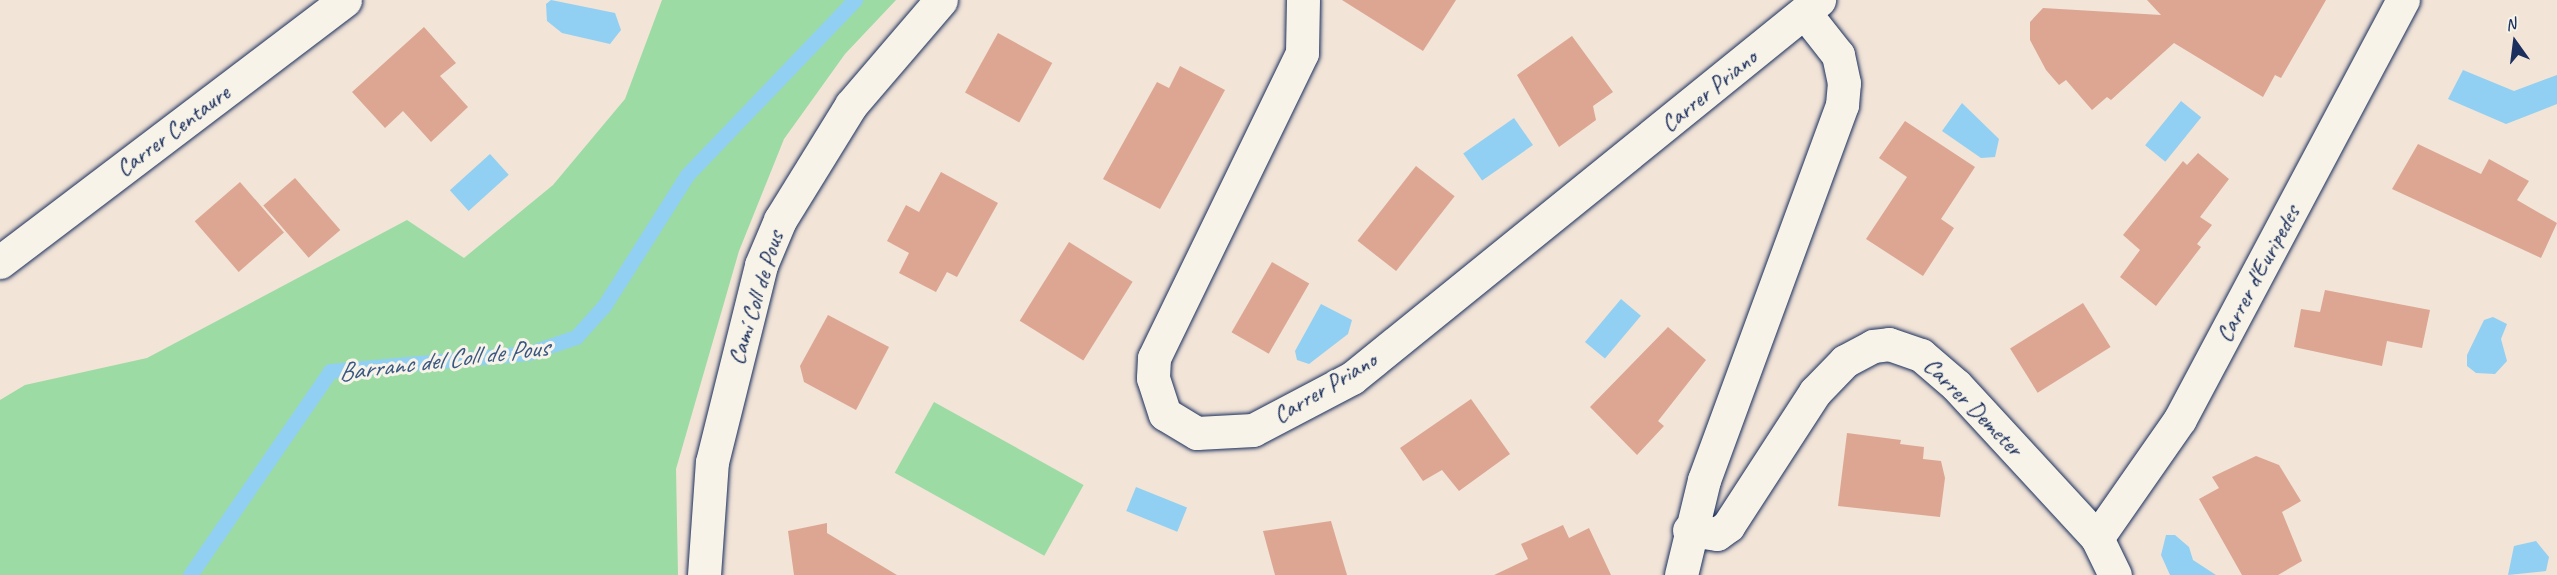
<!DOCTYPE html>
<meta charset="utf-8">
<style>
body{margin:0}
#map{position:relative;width:2557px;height:575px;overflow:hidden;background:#f2e4d7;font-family:Caveat,sans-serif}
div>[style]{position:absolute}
.green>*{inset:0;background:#9cdba4;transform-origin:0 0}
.water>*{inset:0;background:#91d0f2;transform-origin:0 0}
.stream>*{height:15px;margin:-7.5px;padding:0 7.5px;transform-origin:7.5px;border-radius:7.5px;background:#91d0f2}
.building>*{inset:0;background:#dca693;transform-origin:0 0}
.roads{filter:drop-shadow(0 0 2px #1b2f5e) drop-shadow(0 0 2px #1b2f5e)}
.minor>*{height:33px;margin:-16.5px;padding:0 16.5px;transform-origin:16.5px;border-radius:16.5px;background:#f7f3e8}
span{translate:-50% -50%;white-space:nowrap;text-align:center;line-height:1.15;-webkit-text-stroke:6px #f7f3e8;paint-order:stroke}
.street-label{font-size:24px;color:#1b2f5e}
.water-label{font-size:26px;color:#385783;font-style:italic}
.north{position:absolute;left:2485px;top:12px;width:60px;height:60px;-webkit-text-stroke:4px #f7f3e8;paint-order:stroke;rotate:346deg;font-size:16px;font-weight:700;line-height:24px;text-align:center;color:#1b2f5e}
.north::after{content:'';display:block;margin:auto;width:21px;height:27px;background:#1b2f5e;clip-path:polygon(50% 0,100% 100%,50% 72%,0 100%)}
</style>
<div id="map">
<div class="green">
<i style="clip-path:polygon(662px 0,896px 0,845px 54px,784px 139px,739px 251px,676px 469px,678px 575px,0 575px,0 400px,25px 385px,147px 358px,407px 220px,464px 258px,553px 185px,625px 99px)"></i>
<i style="left:934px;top:402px;width:171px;height:81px;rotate:29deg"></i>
</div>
<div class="water">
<i style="clip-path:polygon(551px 0,615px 13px,621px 30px,610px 44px,562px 33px,547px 21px,546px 4px)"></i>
<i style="clip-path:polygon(2463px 70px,2514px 91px,2557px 75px,2557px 104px,2506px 124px,2448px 99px)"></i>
<i style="left:2181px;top:101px;width:26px;height:57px;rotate:39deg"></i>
<i style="clip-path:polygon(1962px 103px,1999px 139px,1995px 157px,1981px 158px,1942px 131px)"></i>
<i style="left:1514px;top:118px;width:33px;height:62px;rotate:55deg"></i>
<i style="left:490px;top:154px;width:28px;height:54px;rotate:48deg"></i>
<i style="left:1621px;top:299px;width:26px;height:56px;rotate:40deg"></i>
<i style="clip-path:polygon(1321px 304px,1352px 320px,1348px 334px,1309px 364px,1297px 360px,1295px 351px)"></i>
<i style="clip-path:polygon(2493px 317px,2507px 324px,2501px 339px,2507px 361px,2495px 374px,2476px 373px,2467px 366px,2467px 355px,2484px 320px)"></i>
<i style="left:1136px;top:487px;width:55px;height:26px;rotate:22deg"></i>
<i style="clip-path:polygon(2166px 535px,2175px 535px,2189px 547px,2193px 560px,2216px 575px,2170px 575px,2161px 555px)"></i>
<i style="clip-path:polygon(2536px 541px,2549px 557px,2546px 571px,2508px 575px,2514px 546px)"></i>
</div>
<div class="stream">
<i style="left:190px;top:575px;width:247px;rotate:-55.5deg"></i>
<i style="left:330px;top:371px;width:200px;rotate:-5.2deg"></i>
<i style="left:529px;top:353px;width:50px;rotate:-18.8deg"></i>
<i style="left:576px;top:337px;width:42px;rotate:-47.9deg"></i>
<i style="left:604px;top:306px;width:155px;rotate:-57.6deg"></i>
<i style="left:687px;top:175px;width:243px;rotate:-46.2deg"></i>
</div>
<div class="building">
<i style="clip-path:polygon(1342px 0,1456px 0,1423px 51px)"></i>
<i style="clip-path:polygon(2147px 0,2326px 0,2281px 78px,2275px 75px,2263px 97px,2174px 43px,2111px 100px,2107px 97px,2092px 110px,2066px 80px,2059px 85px,2046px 70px,2030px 40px,2030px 22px,2043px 8px,2161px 15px)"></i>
<i style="clip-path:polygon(424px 27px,456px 63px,440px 76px,468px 107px,431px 142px,403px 111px,385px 128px,352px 92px)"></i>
<i style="left:998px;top:33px;width:62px;height:68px;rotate:29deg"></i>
<i style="clip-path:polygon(1572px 36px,1613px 92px,1593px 106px,1596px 120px,1559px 147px,1517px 75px)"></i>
<i style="clip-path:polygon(1180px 66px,1225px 90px,1160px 209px,1103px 179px,1157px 82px,1169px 88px)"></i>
<i style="clip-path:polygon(1905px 121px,1975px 167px,1941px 219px,1954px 228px,1923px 276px,1866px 239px,1907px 177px,1879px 158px)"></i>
<i style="clip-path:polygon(2418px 144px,2481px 174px,2489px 159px,2529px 181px,2517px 200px,2557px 223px,2541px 258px,2392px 189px)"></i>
<i style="clip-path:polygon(2198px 153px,2229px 179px,2200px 217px,2212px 225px,2197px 244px,2201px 247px,2156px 306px,2120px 277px,2140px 250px,2123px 235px,2183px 161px,2187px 165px)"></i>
<i style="left:1416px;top:166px;width:49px;height:95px;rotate:38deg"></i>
<i style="clip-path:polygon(941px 172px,998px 203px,957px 277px,947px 272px,936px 292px,899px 273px,909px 253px,887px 241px,906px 205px,919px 212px)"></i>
<i style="left:295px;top:178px;width:69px;height:42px;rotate:49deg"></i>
<i style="left:240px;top:182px;width:67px;height:60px;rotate:49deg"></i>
<i style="left:1069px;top:242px;width:75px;height:93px;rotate:32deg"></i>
<i style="left:1272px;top:262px;width:43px;height:81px;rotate:30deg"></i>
<i style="clip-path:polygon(2325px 290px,2430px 310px,2422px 348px,2387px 341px,2382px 366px,2294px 347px,2301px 309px,2320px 312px)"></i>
<i style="left:2083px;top:303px;width:52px;height:86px;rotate:58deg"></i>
<i style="clip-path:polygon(828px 315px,889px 347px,856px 410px,804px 382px,800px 366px)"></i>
<i style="clip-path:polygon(1668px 327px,1706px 360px,1658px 421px,1664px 426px,1637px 455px,1590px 407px)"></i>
<i style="clip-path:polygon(1471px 399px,1510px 454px,1459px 491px,1442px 470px,1423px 481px,1400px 448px)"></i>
<i style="clip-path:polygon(1847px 433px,1901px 440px,1900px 444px,1924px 447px,1923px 459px,1941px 461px,1945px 478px,1940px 517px,1838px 506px)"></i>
<i style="clip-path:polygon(2256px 456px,2279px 465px,2301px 501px,2282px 512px,2302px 561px,2278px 575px,2242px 575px,2199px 499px,2219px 488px,2212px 477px)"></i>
<i style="clip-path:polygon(1331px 521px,1347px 575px,1275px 575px,1263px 531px)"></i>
<i style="clip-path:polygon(827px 523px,827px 533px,897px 575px,794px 575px,788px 531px)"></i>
<i style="clip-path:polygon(1563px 525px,1569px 538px,1589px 528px,1611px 575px,1494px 575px,1528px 559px,1521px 544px)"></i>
</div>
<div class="roads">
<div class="minor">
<i style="left:1303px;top:0;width:53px;rotate:91.1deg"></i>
<i style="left:1302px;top:53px;width:339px;rotate:115.9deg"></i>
<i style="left:1154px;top:358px;width:20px;rotate:93deg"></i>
<i style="left:1153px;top:378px;width:38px;rotate:72deg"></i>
<i style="left:1165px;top:414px;width:37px;rotate:31deg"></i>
<i style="left:1197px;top:433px;width:56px;rotate:-3.1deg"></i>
<i style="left:1253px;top:430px;width:112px;rotate:-27.7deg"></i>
<i style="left:1352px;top:378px;width:601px;rotate:-38.99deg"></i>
<i style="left:0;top:262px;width:433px;rotate:-37.2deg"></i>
<i style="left:1689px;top:530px;width:28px;rotate:8deg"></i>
<i style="left:1717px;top:534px;width:14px;rotate:-36deg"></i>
<i style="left:1728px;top:526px;width:160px;rotate:-57deg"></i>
<i style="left:1815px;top:392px;width:43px;rotate:-45.9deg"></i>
<i style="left:1845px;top:361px;width:32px;rotate:-28deg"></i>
<i style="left:1873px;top:346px;width:16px;rotate:-7deg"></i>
<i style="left:1889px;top:344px;width:34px;rotate:19deg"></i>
<i style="left:1921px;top:355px;width:46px;rotate:40.6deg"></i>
<i style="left:1956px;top:385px;width:208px;rotate:47.3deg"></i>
<i style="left:2097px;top:538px;width:41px;rotate:64.1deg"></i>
<i style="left:2097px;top:538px;width:145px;rotate:-55.1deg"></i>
<i style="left:2180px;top:419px;width:475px;rotate:-62deg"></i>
<i style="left:704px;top:575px;width:113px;rotate:-86deg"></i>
<i style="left:712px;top:462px;width:203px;rotate:-76deg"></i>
<i style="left:761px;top:265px;width:49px;rotate:-67.1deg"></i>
<i style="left:780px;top:220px;width:135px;rotate:-58.3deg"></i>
<i style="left:851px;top:105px;width:138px;rotate:-49.4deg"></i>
<i style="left:1681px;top:575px;width:98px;rotate:-76.4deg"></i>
<i style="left:1704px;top:480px;width:400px;rotate:-69.8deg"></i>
<i style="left:1842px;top:105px;width:22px;rotate:-85deg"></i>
<i style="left:1844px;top:83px;width:29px;rotate:-102deg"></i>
<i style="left:1838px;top:55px;width:53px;rotate:-128.2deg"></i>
</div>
</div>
<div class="street-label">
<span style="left:1709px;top:91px;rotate:-39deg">Carrer Priano</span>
<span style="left:173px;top:131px;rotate:-37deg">Carrer Centaure</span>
<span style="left:2258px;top:274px;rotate:-62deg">Carrer d'Euripedes</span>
<span style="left:756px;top:298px;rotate:-73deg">Camí Coll de Pous</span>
<span style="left:1325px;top:388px;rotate:-31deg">Carrer Priano</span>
<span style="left:1973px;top:407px;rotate:45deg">Carrer Demeter</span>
</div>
<div class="water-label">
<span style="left:443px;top:360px;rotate:-7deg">Barranc del Coll de Pous</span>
</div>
<div class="north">N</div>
</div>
